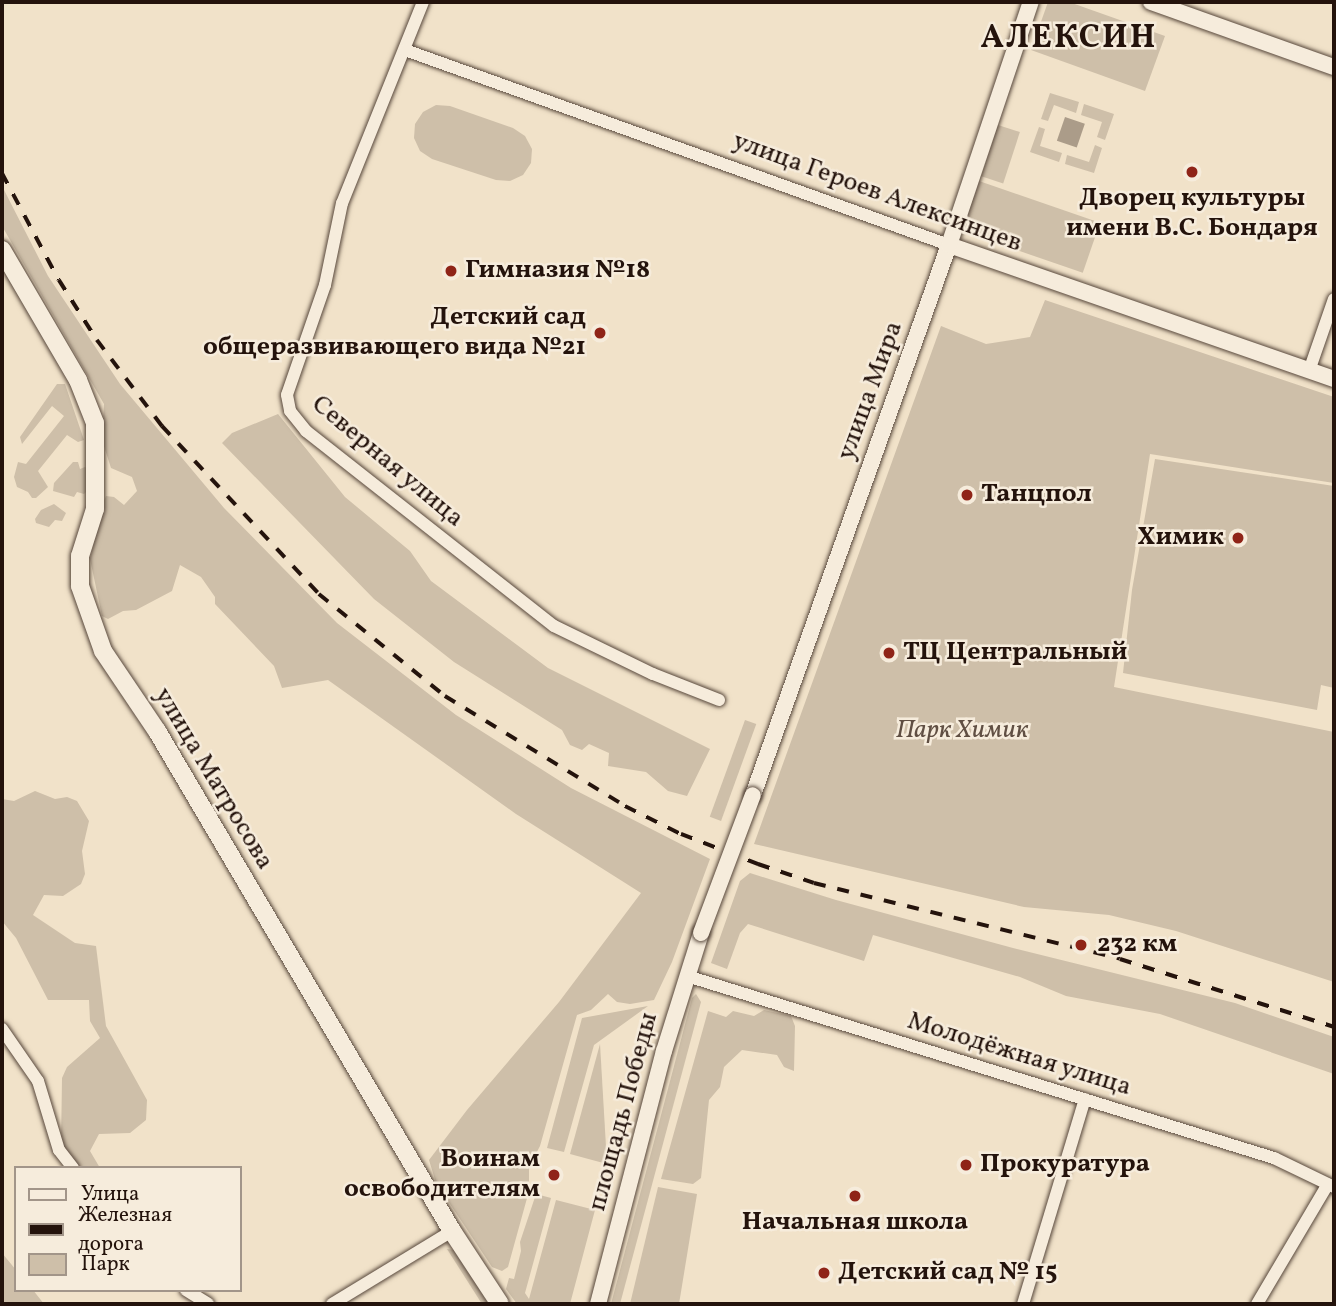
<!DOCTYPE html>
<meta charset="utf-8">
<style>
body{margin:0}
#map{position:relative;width:1336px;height:1306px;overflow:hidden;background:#f1e2c9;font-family:Vollkorn,serif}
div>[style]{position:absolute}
.green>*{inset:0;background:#cebfa9;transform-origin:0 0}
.water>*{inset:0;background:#ab9c89;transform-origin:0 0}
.roads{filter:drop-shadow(0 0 2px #57473b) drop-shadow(0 0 2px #57473b)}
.minor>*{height:12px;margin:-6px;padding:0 6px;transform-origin:6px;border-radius:6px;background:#f6ecdc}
.tertiary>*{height:16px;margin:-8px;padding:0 8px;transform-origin:8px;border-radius:8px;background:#f6ecdc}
.secondary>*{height:18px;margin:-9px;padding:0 9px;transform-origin:9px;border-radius:9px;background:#f6ecdc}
.rail>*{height:3.5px;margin-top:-1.75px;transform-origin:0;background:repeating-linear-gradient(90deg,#24130c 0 12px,transparent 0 24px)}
.bridges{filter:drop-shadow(0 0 2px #57473b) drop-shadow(0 0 2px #57473b)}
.tertiary-bridge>*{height:16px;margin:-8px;padding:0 8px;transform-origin:8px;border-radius:8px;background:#f6ecdc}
.dots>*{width:19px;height:19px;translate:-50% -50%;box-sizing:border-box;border:4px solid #f6ecdc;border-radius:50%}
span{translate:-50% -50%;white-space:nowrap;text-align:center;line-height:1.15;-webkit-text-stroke:5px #f6ecdc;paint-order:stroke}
.street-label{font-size:26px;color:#24130c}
.poi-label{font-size:26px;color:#24130c;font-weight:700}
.left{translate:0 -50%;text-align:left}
.right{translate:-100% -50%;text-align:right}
.park-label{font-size:26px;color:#604f43;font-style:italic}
.district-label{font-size:33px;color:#24130c;font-weight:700;letter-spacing:2px}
.frame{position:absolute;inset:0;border:4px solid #24130c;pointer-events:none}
.legend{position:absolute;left:14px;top:1166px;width:228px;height:126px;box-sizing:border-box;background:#f6ecdc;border:2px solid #a29589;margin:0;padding:9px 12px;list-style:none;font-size:21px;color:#24130c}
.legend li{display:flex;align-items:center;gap:14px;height:35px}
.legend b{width:35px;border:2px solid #a29589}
</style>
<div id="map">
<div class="green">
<i style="clip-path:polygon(1048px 2px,1069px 2px,1165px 36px,1145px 91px,1031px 50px)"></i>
<i style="clip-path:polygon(1050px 93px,1079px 102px,1076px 113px,1054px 105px,1048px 121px,1041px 119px)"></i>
<i style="clip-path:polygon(1084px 104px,1114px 114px,1105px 140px,1097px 137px,1102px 122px,1081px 115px)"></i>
<i style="clip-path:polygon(436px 105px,450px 106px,513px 128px,525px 136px,532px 149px,531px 163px,523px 175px,510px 181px,496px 180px,432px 159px,420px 151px,414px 138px,415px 124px,423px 112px)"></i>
<i style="left:998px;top:125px;width:23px;height:54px;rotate:18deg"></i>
<i style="clip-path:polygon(1039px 127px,1045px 129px,1040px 146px,1062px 153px,1059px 162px,1030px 152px)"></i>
<i style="clip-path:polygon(1095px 145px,1102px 148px,1094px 173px,1065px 164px,1067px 155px,1089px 162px)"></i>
<i style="left:979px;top:181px;width:128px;height:53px;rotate:19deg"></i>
<i style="clip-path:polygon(2px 186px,48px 276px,120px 384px,224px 508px,337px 623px,456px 715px,571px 788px,710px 859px,672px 962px,654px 1000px,630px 1004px,617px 1002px,608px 994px,591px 1010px,577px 1015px,540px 1146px,529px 1167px,529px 1191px,508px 1267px,502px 1271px,492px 1267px,436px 1183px,429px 1160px,467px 1110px,559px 1002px,641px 893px,516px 814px,328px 680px,282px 688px,274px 666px,215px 604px,215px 597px,201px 577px,180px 565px,172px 591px,136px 610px,123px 611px,108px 619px,102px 616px,90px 559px,103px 503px,106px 496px,114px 497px,124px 505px,137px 491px,132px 477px,111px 468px,102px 440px,104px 404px,2px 226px)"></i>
<i style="clip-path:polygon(1045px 300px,1334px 397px,1334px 483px,1150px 454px,1114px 687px,1334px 732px,1334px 982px,1176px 931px,1109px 915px,1024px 907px,754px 844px,941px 326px,986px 344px,1030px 337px)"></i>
<i style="clip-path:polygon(57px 384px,65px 384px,84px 440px,78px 442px,67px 435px,38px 471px,48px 487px,36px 498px,32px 498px,28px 492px,17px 487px,14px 477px,18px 462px,26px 464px,64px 416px,52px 406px,22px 444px,20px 437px)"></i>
<i style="clip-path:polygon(278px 414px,345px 497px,410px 551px,431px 581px,548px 668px,710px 749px,687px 796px,668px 791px,646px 772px,608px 766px,609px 753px,589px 744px,582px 750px,570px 745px,562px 730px,454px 662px,374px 599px,222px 443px,232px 433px)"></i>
<i style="clip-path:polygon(1155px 459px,1334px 486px,1334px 688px,1321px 685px,1317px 710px,1123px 673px,1132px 590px)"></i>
<i style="clip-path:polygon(73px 462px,78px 462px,80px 469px,85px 467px,89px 470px,88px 490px,84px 494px,77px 492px,74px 497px,53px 491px,54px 483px)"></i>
<i style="clip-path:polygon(54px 504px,66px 513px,62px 521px,55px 520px,49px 527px,36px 523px,35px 519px,41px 510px)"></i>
<i style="left:745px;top:720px;width:12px;height:103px;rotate:20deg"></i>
<i style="clip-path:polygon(35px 791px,55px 799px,67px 797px,77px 801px,89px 821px,82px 851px,85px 874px,81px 884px,63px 896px,44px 895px,33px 915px,75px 943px,96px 946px,106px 1026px,147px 1100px,146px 1120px,130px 1133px,99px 1134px,90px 1151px,100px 1168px,77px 1168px,61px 1145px,62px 1078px,67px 1067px,100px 1038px,90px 1021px,89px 1000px,48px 1000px,16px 938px,2px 921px,2px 799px,14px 801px)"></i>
<i style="clip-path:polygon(750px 873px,836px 900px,1013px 948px,1235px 1003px,1334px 1037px,1334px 1074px,1160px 1014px,1066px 996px,1020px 977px,873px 935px,864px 961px,748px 924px,740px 933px,727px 969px,711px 963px,740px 881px)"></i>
<i style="clip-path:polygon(696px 994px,701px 1002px,620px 1304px,611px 1304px,692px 998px)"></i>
<i style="clip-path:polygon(648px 1006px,594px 1045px,564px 1152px,547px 1148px,582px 1018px)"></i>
<i style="clip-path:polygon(764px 1010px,791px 1016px,795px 1026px,794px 1071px,784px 1067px,777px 1055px,742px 1050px,724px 1067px,720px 1087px,709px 1100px,701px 1178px,693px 1184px,661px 1179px,708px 1011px,726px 1017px,733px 1011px,754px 1016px)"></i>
<i style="clip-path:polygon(600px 1044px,607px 1164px,570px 1154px)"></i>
<i style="clip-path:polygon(658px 1187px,697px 1194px,679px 1304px,630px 1304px)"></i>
<i style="clip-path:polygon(536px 1194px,551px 1198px,525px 1293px,529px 1299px,556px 1200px,595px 1210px,570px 1304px,517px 1304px,506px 1289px,509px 1278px,514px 1279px,521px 1251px,520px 1242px)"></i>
<i style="clip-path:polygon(447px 1249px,455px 1250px,490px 1304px,482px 1304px)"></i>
<i style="clip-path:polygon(2px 1253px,16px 1270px,16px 1290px,33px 1290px,44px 1304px,2px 1304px)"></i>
</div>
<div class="water">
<i style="left:1065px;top:117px;width:21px;height:25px;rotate:19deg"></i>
</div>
<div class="roads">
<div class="minor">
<i style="left:423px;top:2px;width:217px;rotate:111.9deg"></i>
<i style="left:342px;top:203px;width:84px;rotate:101.7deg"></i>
<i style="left:325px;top:285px;width:116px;rotate:109.1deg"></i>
<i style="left:287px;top:395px;width:16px;rotate:79deg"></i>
<i style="left:290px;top:411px;width:26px;rotate:51deg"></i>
<i style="left:306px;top:431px;width:315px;rotate:38.2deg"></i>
<i style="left:554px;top:626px;width:110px;rotate:25.9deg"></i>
<i style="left:653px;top:674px;width:71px;rotate:21.5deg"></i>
<i style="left:405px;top:50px;width:578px;rotate:19.72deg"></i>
<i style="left:1309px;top:371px;width:76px;rotate:-70.9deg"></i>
<i style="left:687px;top:976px;width:615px;rotate:17.23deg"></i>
<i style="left:1274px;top:1158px;width:67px;rotate:25.8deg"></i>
<i style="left:2px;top:1029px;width:63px;rotate:55.3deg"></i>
<i style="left:38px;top:1081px;width:72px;rotate:73.1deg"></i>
<i style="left:59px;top:1150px;width:23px;rotate:52deg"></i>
<i style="left:186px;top:1290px;width:26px;rotate:32deg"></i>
<i style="left:332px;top:1304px;width:140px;rotate:-31.3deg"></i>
<i style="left:1023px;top:1304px;width:214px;rotate:-73.2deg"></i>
<i style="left:1257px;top:1304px;width:139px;rotate:-59.4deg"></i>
</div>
<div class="tertiary">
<i style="left:1151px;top:2px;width:194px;rotate:19.6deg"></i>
<i style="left:949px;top:245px;width:408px;rotate:19.2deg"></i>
<i style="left:753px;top:795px;width:584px;rotate:-70.39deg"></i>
<i style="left:949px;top:245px;width:256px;rotate:-71.4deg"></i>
<i style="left:598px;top:1304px;width:261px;rotate:-75.4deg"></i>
<i style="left:664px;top:1051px;width:124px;rotate:-72.6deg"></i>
</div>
<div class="secondary">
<i style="left:2px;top:250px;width:151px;rotate:59.7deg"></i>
<i style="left:78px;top:380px;width:46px;rotate:68.4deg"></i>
<i style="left:95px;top:423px;width:86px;rotate:90deg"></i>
<i style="left:95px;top:509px;width:49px;rotate:107.7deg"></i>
<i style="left:80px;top:556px;width:30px;rotate:90deg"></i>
<i style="left:80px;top:586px;width:69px;rotate:70.5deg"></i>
<i style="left:103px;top:651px;width:97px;rotate:56deg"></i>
<i style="left:157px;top:731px;width:581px;rotate:59.46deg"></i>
<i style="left:452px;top:1231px;width:87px;rotate:56.7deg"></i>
</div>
</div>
<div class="rail">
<i style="left:2px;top:173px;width:121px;rotate:62deg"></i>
<i style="left:59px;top:280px;width:71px;rotate:57.7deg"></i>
<i style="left:97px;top:340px;width:108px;rotate:52.9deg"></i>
<i style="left:162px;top:426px;width:230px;rotate:46.9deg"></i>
<i style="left:319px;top:594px;width:162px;rotate:39deg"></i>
<i style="left:445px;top:696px;width:211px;rotate:31.4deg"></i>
<i style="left:625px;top:806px;width:63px;rotate:26.6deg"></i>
<i style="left:681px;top:834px;width:83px;rotate:21.3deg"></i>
<i style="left:758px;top:864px;width:59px;rotate:18.7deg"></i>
<i style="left:814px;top:883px;width:315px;rotate:13.9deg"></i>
<i style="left:1120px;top:959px;width:225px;rotate:17.6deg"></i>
</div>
<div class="bridges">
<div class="tertiary-bridge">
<i style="left:701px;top:933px;width:147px;rotate:-69.4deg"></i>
</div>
</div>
<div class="dots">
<i style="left:1192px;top:172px;background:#8f2418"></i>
<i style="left:451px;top:271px;background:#8f2418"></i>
<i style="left:600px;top:333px;background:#8f2418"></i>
<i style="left:967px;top:495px;background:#8f2418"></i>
<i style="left:1238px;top:538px;background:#8f2418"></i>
<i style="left:889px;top:653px;background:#8f2418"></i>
<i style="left:1081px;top:945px;background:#8f2418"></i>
<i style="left:966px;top:1165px;background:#8f2418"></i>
<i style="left:554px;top:1175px;background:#8f2418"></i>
<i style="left:855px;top:1196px;background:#8f2418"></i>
<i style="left:824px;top:1273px;background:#8f2418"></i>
</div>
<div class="street-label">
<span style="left:877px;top:193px;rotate:20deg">улица Героев Алексинцев</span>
<span style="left:871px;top:391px;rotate:-70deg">улица Мира</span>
<span style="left:387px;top:462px;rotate:40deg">Северная улица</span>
<span style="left:213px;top:779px;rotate:59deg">улица Матросова</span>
<span style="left:1019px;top:1055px;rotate:17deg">Молодёжная улица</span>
<span style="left:624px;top:1112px;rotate:-75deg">площадь Победы</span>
</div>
<div class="poi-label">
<span style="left:1192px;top:214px">Дворец культуры<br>имени В.С. Бондаря</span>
<span class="left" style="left:465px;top:271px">Гимназия №18</span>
<span class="right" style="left:586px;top:333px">Детский сад<br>общеразвивающего вида №21</span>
<span class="left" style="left:981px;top:495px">Танцпол</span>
<span class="right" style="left:1224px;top:538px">Химик</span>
<span class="left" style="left:903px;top:653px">ТЦ Центральный</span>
<span class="left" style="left:1097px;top:945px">232 км</span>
<span class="right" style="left:540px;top:1175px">Воинам<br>освободителям</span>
<span class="left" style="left:980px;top:1165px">Прокуратура</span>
<span style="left:855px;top:1223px">Начальная школа</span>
<span class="left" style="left:838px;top:1273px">Детский сад № 15</span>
</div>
<div class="park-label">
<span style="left:962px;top:731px">Парк Химик</span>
</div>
<div class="district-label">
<span style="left:1069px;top:40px">АЛЕКСИН</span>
</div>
<div class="frame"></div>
<ul class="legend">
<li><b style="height:9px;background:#f6ecdc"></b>Улица</li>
<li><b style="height:9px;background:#24130c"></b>Железная дорога</li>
<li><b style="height:19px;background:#cebfa9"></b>Парк</li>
</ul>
</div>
